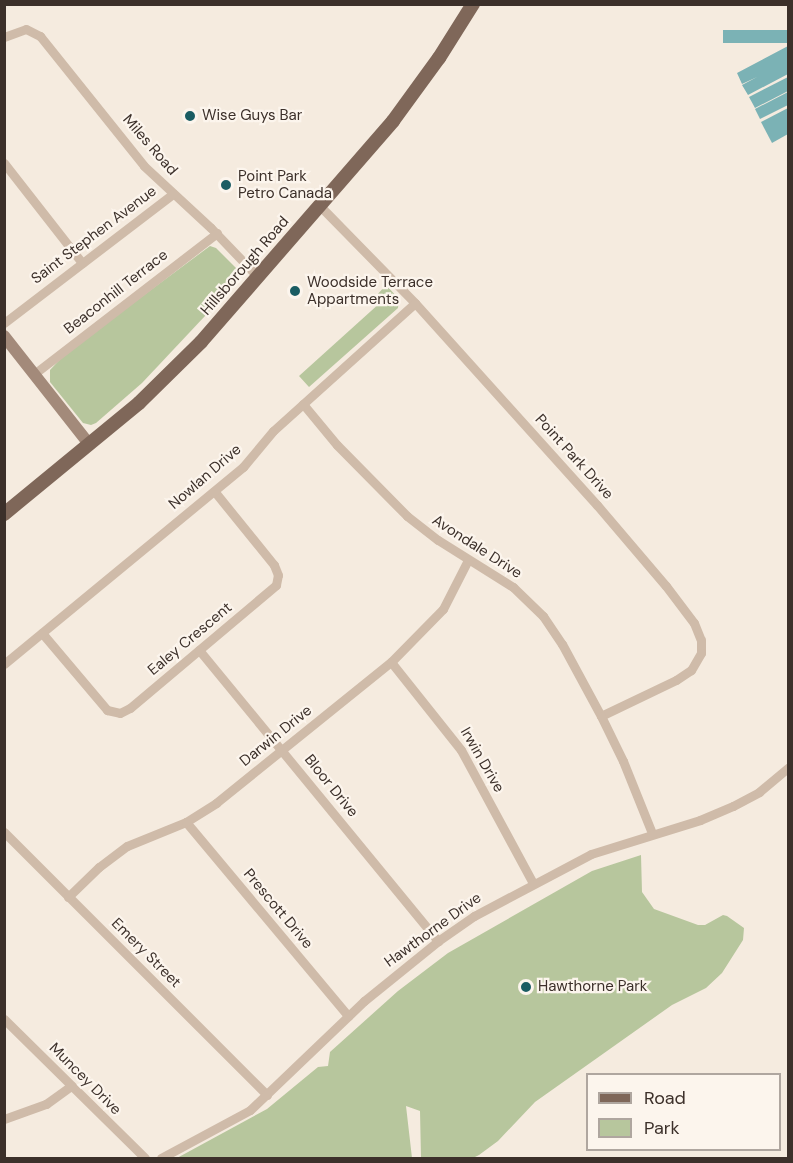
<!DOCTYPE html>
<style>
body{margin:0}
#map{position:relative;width:793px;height:1163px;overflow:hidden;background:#f5ebdf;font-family:"DM Sans",sans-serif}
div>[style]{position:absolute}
.green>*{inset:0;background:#b7c69d}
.water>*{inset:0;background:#7bb2b5;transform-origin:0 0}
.street>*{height:9px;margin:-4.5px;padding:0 4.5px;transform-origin:4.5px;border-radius:4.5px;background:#cfbba9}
.secondary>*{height:12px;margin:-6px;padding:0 6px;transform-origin:6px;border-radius:6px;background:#a38a7a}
.primary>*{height:14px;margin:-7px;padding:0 7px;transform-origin:7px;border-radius:7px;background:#7f6759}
.dots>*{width:16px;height:16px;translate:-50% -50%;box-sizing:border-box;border:3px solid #fcf5ed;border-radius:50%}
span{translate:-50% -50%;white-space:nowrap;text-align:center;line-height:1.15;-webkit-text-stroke:4.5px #fcf5ed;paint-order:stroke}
.poi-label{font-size:15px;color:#3c302a}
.left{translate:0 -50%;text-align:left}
.street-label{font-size:15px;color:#3c302a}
.frame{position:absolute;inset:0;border:6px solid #3c302a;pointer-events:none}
.legend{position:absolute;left:586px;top:1073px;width:195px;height:78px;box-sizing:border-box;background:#fcf5ed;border:2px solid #afa69f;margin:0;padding:8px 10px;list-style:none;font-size:18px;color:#3c302a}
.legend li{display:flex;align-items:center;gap:12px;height:30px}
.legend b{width:30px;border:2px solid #afa69f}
</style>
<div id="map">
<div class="green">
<i style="clip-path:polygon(210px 246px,216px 248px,237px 269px,239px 277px,236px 283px,142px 383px,96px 423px,91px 425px,83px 423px,50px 382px,50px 370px,66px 353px)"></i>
<i style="clip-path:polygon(386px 285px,399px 299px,398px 308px,309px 387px,299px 376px,381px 302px,376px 296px)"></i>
<i style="clip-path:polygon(641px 855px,642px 892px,654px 909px,698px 925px,705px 925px,723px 915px,727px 916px,744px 928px,743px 940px,722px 973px,706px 988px,672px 1005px,535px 1102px,498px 1141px,479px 1155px,473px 1158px,421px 1158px,420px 1111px,406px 1106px,412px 1158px,177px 1158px,267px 1109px,318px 1067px,328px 1066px,330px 1052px,398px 991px,448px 953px,592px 871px)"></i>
</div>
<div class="water">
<i style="left:788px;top:30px;width:13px;height:65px;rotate:90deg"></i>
<i style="clip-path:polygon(788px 46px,788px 74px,748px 95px,742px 85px,757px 77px,742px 84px,737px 73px)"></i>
<i style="clip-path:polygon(788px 77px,788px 91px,755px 108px,749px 97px)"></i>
<i style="clip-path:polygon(788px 92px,788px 105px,760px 119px,755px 109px)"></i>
<i style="clip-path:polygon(788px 108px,788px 134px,772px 143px,761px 122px)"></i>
</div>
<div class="street">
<i style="left:4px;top:37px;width:23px;rotate:-20deg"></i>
<i style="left:26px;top:29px;width:16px;rotate:27deg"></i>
<i style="left:40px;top:36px;width:166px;rotate:51.3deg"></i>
<i style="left:144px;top:166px;width:91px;rotate:42.8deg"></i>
<i style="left:211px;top:228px;width:68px;rotate:46.2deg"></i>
<i style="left:4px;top:163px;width:127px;rotate:52deg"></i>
<i style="left:320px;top:206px;width:136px;rotate:45.6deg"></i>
<i style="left:415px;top:303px;width:272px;rotate:48deg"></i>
<i style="left:597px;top:505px;width:106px;rotate:49.6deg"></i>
<i style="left:666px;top:586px;width:46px;rotate:52.9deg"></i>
<i style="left:694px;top:623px;width:18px;rotate:68deg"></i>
<i style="left:701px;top:640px;width:13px;rotate:90deg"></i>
<i style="left:701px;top:653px;width:20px;rotate:120deg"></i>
<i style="left:691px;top:670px;width:18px;rotate:146deg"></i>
<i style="left:676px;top:680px;width:83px;rotate:154.4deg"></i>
<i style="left:4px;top:323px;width:213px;rotate:-37.4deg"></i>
<i style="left:34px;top:374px;width:231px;rotate:-37.6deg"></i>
<i style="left:303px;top:404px;width:53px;rotate:50.3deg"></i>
<i style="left:337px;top:445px;width:100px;rotate:45.4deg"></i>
<i style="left:407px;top:516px;width:39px;rotate:38deg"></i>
<i style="left:438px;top:540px;width:89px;rotate:32.1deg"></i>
<i style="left:513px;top:587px;width:42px;rotate:44deg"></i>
<i style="left:543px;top:616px;width:34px;rotate:56deg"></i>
<i style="left:562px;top:644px;width:82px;rotate:61.6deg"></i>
<i style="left:601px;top:716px;width:50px;rotate:63.9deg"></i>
<i style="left:623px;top:761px;width:78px;rotate:68.1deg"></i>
<i style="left:42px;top:633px;width:101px;rotate:49.8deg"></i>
<i style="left:107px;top:710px;width:13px;rotate:13deg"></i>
<i style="left:120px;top:713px;width:11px;rotate:-27deg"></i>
<i style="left:130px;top:708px;width:191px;rotate:-40.1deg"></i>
<i style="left:276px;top:585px;width:10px;rotate:-79deg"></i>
<i style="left:278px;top:575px;width:11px;rotate:-112deg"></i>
<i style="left:274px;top:565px;width:95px;rotate:-129deg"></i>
<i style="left:199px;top:650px;width:377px;rotate:50.6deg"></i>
<i style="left:391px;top:662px;width:112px;rotate:51.5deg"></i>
<i style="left:461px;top:750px;width:151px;rotate:61.6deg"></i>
<i style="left:4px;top:664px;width:310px;rotate:-39.5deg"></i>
<i style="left:243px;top:467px;width:47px;rotate:-50.2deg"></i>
<i style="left:273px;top:431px;width:191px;rotate:-42deg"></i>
<i style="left:186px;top:822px;width:253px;rotate:50.1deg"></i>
<i style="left:4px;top:832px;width:372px;rotate:45deg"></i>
<i style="left:68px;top:897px;width:43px;rotate:-44.1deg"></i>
<i style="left:99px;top:867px;width:35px;rotate:-37deg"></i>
<i style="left:127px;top:846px;width:64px;rotate:-22.1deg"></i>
<i style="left:186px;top:822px;width:36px;rotate:-32deg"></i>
<i style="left:216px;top:803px;width:225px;rotate:-38.9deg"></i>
<i style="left:391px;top:662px;width:74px;rotate:-45.5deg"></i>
<i style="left:443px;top:609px;width:55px;rotate:-63deg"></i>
<i style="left:4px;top:1019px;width:198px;rotate:44.6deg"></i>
<i style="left:4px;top:1119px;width:45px;rotate:-19.7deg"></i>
<i style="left:46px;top:1104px;width:31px;rotate:-36deg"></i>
<i style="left:161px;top:1158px;width:101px;rotate:-28.3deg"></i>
<i style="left:250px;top:1110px;width:158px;rotate:-43.7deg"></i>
<i style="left:364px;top:1001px;width:95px;rotate:-39deg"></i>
<i style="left:438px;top:941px;width:44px;rotate:-34.8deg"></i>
<i style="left:474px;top:916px;width:132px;rotate:-27.9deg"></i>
<i style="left:591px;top:854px;width:114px;rotate:-17.3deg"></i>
<i style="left:700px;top:820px;width:36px;rotate:-23deg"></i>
<i style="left:733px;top:806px;width:30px;rotate:-28deg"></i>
<i style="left:759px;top:792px;width:38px;rotate:-40deg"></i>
</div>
<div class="secondary">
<i style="left:4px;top:336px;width:137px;rotate:51.8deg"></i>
</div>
<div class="primary">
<i style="left:4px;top:514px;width:175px;rotate:-39.4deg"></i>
<i style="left:139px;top:403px;width:87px;rotate:-44.5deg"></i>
<i style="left:201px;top:342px;width:293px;rotate:-49deg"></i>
<i style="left:393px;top:121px;width:78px;rotate:-53.9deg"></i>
<i style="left:439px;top:58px;width:64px;rotate:-57.8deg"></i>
</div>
<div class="dots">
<i style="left:190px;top:116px;background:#1a5c62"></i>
<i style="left:226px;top:185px;background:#1a5c62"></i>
<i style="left:295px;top:291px;background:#1a5c62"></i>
<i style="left:526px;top:987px;background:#1a5c62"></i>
</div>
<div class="poi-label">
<span class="left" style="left:202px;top:116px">Wise Guys Bar</span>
<span class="left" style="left:238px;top:185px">Point Park<br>Petro Canada</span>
<span class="left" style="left:307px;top:291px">Woodside Terrace<br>Appartments</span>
<span class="left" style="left:538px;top:987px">Hawthorne Park</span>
</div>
<div class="street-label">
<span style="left:150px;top:145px;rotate:49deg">Miles Road</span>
<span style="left:94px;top:235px;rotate:-37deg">Saint Stephen Avenue</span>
<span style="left:245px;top:266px;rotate:-49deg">Hillsborough Road</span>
<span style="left:116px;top:292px;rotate:-38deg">Beaconhill Terrace</span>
<span style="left:574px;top:457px;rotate:48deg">Point Park Drive</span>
<span style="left:205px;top:477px;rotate:-41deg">Nowlan Drive</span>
<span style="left:477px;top:547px;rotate:33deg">Avondale Drive</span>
<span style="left:190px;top:639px;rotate:-40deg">Ealey Crescent</span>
<span style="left:276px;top:736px;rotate:-39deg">Darwin Drive</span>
<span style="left:482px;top:760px;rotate:60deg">Irwin Drive</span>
<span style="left:331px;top:786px;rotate:51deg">Bloor Drive</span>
<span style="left:278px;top:909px;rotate:50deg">Prescott Drive</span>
<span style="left:433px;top:930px;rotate:-36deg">Hawthorne Drive</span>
<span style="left:146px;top:953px;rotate:45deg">Emery Street</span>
<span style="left:85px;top:1079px;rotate:45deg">Muncey Drive</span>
</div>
<div class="frame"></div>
<ul class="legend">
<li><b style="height:8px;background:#7f6759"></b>Road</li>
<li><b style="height:16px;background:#b7c69d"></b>Park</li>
</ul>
</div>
